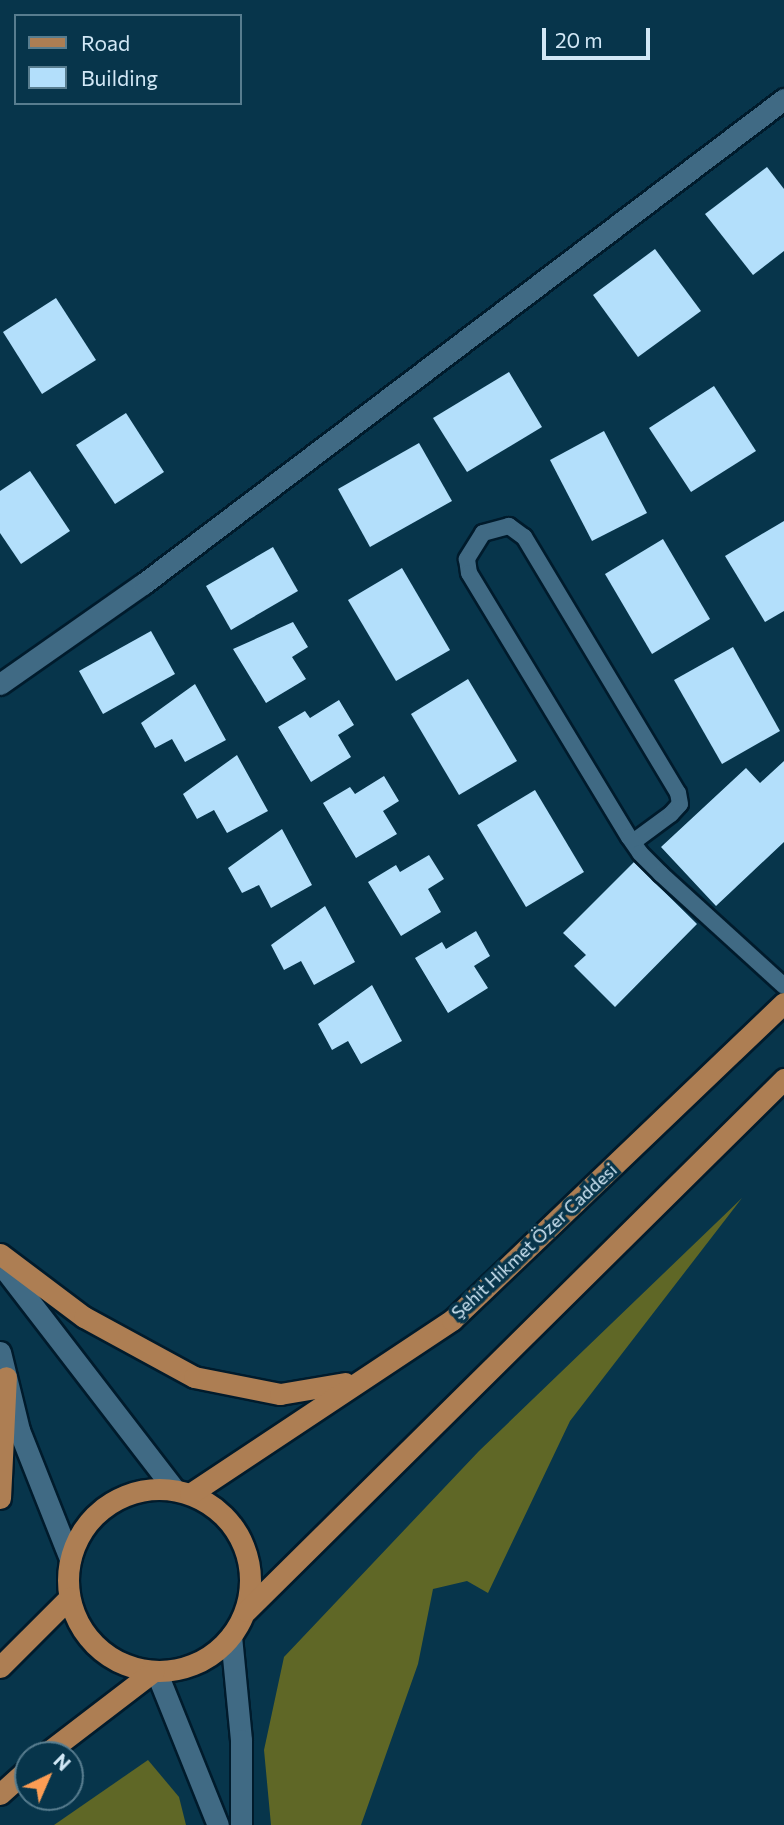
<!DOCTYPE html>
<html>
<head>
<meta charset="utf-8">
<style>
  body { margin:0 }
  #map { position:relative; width:784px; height:1825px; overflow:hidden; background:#07354b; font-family:Commissioner,sans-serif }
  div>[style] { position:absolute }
  .forest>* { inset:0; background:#5f6726 }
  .building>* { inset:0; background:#b3dffb }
  .roads { filter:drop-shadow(2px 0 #001b2c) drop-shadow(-2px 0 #001b2c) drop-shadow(0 2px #001b2c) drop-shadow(0 -2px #001b2c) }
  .lane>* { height:16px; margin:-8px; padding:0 8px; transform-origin:8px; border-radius:8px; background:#406a84 }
  .street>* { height:21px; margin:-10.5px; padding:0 10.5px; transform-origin:10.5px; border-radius:10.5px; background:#406a84 }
  .secondary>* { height:21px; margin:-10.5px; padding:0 10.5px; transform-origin:10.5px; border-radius:10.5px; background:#406a84 }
  .primary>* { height:21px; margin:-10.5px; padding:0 10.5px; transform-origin:10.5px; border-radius:10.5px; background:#ad7e53 }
  .primary>.ring { margin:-10.5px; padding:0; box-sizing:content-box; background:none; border:21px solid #ad7e53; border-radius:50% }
  span { translate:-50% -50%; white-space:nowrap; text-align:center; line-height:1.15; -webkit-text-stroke:7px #07354b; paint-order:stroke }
  .street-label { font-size:18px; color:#d2e8f6 }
  .legend { position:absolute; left:14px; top:14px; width:228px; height:91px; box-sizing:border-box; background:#07354b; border:2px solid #587d8f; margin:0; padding:9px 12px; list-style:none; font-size:21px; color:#d2e8f6 }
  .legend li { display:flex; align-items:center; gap:14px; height:35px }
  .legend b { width:35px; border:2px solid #587d8f }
  .north { position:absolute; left:14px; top:1741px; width:70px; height:70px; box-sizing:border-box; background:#07354b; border:2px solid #587d8f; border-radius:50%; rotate:44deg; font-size:19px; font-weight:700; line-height:28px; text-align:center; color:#d2e8f6 }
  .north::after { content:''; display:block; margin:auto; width:24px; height:32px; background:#fc9d54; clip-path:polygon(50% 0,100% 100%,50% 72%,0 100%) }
  .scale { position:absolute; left:542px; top:28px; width:108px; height:32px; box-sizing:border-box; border:4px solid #d2e8f6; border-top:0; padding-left:9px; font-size:21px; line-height:24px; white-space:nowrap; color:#d2e8f6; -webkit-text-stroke:5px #07354b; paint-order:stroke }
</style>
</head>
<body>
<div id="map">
  <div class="forest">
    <i style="clip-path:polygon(742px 1198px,570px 1421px,488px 1593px,467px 1581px,433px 1589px,418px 1664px,361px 1825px,271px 1825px,264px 1750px,284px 1657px,479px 1451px)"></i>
    <i style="clip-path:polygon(148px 1760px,179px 1797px,186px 1825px,54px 1825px)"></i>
  </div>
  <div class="building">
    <i style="clip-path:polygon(767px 167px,784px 189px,784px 251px,753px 275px,705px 214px)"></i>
    <i style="clip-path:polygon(655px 249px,701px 311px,638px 357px,593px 295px)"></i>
    <i style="clip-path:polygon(56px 298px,96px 360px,42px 394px,3px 332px)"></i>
    <i style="clip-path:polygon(509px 372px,542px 427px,467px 472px,433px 418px)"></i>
    <i style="clip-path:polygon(714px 386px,756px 451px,691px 492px,649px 428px)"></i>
    <i style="clip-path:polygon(126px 413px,164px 472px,115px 504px,76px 445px)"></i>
    <i style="clip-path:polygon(604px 431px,647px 513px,592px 541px,550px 460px)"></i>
    <i style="clip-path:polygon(419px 443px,452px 501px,370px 547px,338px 489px)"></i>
    <i style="clip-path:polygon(30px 471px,70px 531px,21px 564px,0 533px,0 491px)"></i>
    <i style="clip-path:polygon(784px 521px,784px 611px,765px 622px,725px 556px)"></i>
    <i style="clip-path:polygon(663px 539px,710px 619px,652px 654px,605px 574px)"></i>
    <i style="clip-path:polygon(273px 547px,298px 591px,231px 630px,206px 586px)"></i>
    <i style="clip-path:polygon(402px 568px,450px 650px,396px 681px,348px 600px)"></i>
    <i style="clip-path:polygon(293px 622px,308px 647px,292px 657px,306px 679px,266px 703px,233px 649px)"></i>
    <i style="clip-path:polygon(151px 631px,175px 674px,103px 714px,79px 671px)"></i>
    <i style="clip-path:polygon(733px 647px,780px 731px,722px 764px,674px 680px)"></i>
    <i style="clip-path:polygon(468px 679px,517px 761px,459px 795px,411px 714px)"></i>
    <i style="clip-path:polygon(195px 684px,226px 740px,185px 762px,172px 739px,155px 748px,141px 723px)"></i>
    <i style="clip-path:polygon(339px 700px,354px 725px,338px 735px,351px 757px,311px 782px,278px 727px,305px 711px,310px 718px)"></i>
    <i style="clip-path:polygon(237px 755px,268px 811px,227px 833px,214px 810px,197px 819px,183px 794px)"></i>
    <i style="clip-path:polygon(784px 761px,784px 842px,716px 906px,661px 847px,746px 768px,760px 783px)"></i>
    <i style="clip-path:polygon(384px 776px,399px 801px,383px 811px,397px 834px,356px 858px,323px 803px,350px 787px,355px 794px)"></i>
    <i style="clip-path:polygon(535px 790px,584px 872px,526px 907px,477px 825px)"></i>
    <i style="clip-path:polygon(282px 829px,312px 885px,271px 908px,259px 885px,242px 893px,228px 868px)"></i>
    <i style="clip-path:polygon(429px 855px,444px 879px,428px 889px,441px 912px,401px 936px,368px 882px,396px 865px,400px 872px)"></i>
    <i style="clip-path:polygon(634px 862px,697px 924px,615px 1007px,574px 966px,586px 955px,563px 933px)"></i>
    <i style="clip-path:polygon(325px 906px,355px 962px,314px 985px,301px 961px,284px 970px,271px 945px)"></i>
    <i style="clip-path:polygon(476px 931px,490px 956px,474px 966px,488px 988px,448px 1013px,415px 958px,442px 942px,446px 949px)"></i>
    <i style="clip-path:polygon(372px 985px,402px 1041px,361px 1064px,348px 1041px,332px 1050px,318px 1024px)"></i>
  </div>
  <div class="roads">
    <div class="lane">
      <i style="left:633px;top:842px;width:47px;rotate:-36.4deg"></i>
      <i style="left:671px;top:814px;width:13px;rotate:-48deg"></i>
      <i style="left:680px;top:804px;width:11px;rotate:-100deg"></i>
      <i style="left:678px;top:793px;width:299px;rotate:-121deg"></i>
      <i style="left:524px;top:537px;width:19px;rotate:-144deg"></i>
      <i style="left:509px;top:526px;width:27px;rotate:165deg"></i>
      <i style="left:483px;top:533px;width:31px;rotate:122deg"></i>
      <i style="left:467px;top:559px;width:14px;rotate:82deg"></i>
      <i style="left:469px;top:573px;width:309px;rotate:58.8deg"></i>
      <i style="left:629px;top:837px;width:19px;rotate:55deg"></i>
      <i style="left:640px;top:853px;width:30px;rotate:45deg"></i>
      <i style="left:661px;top:874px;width:166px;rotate:42.3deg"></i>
    </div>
    <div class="street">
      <i style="left:0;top:684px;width:174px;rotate:-35deg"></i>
      <i style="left:143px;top:584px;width:804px;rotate:-37.11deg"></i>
      <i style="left:231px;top:1636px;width:104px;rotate:84.5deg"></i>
      <i style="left:241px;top:1740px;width:85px;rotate:90deg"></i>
      <i style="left:156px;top:1671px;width:166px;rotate:68.1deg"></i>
    </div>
    <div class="secondary">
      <i style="left:0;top:1263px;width:285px;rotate:52.4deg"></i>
      <i style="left:0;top:1352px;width:80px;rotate:76.3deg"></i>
      <i style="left:19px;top:1430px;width:139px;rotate:68.4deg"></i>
    </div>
    <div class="primary">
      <i style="left:0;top:1254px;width:105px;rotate:36.9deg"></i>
      <i style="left:84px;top:1317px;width:125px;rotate:28.6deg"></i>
      <i style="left:194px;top:1377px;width:88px;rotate:11.2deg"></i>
      <i style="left:280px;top:1394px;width:66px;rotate:-9.6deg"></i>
      <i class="ring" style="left:68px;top:1489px;width:161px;height:161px"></i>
      <i style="left:190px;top:1494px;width:315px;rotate:-33.6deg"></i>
      <i style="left:452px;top:1320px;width:459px;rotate:-43.7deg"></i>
      <i style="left:0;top:1498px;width:121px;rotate:-87.2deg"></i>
      <i style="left:246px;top:1611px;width:757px;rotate:-44.68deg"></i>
      <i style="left:0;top:1667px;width:98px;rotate:-45deg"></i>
      <i style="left:44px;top:1755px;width:138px;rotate:-37.4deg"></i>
      <i style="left:0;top:1794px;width:38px;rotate:-42deg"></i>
    </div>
  </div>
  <div class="street-label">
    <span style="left:534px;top:1241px;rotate:-43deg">Şehit Hikmet Özer Caddesi</span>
  </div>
  <ul class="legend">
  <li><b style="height:9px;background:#ad7e53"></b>Road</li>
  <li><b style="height:19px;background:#b3dffb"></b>Building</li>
  </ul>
  <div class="north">N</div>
  <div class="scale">20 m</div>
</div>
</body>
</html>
